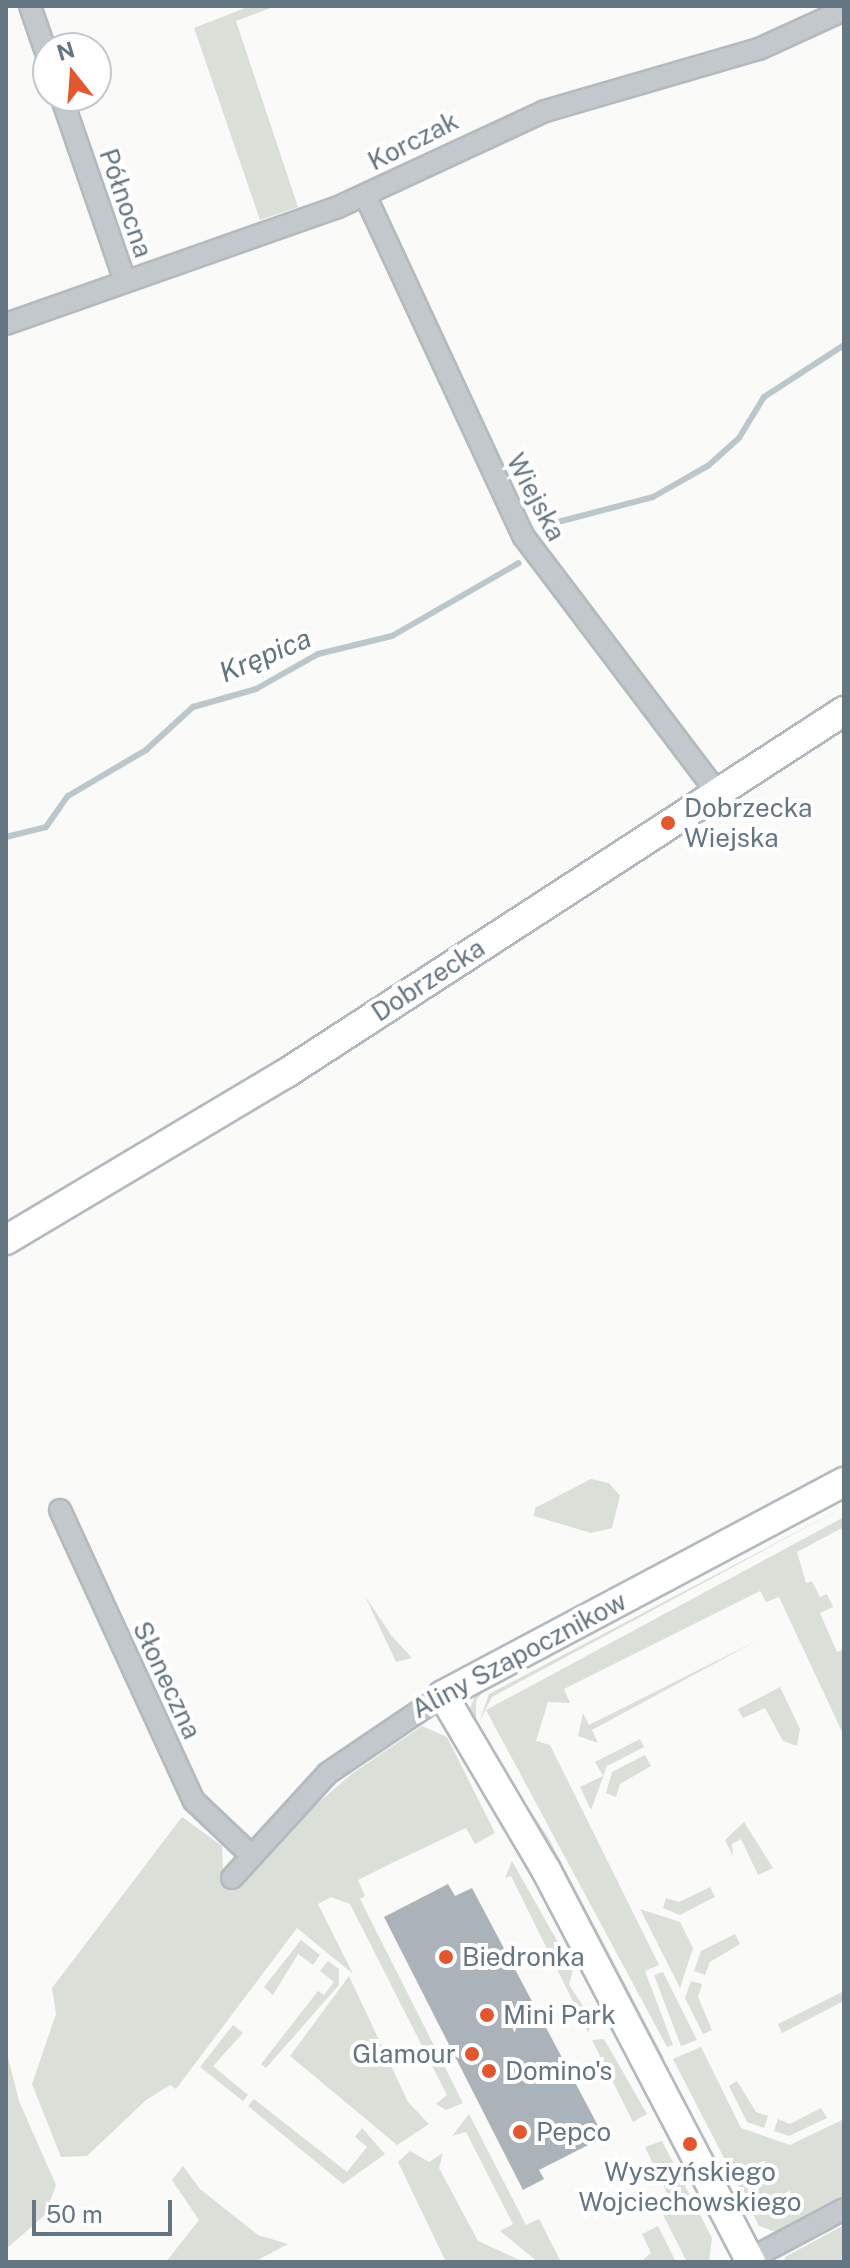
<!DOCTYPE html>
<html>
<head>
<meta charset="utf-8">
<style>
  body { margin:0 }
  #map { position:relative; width:850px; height:2268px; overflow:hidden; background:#fafaf8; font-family:"Public Sans",sans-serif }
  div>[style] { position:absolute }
  .green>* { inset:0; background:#dadfd7 }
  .stream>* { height:6px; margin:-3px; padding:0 3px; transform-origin:3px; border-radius:3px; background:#bbc7cb }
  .building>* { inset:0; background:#aab3b9 }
  .roads { filter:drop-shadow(2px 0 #b3babf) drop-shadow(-2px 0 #b3babf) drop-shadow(0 2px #b3babf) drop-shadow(0 -2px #b3babf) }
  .street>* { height:20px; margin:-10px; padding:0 10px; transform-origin:10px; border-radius:10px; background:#c3c8cc }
  .secondary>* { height:28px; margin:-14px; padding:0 14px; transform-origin:14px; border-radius:14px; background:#fff }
  .dots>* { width:22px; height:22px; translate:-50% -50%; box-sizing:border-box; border:4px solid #fff; border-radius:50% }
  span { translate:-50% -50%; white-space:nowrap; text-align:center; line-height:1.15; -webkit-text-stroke:8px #fff; paint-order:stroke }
  .street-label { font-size:26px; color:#657683 }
  .poi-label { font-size:26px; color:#657683 }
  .left { translate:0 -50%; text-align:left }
  .right { translate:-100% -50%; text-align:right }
  .water-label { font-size:28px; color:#60757c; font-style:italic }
  .frame { position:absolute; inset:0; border:8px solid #657683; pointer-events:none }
  .north { position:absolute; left:32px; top:32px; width:80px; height:80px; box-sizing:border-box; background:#fff; border:2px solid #c1c8cd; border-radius:50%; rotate:343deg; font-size:22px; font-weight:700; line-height:32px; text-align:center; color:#657683 }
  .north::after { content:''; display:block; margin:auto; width:28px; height:36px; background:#e4572e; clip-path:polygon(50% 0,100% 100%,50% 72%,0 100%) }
  .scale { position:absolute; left:32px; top:2200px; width:140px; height:36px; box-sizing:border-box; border:4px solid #657683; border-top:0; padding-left:10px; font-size:24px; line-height:28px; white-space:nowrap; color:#657683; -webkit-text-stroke:6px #fff; paint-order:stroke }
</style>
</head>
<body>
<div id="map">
  <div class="green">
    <i style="clip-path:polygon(250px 6px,276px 6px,236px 21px,298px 207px,260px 220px,194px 28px)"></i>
    <i style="clip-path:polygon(591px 1479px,609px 1483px,620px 1496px,612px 1528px,591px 1533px,534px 1516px,535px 1508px)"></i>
    <i style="clip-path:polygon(844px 1494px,484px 1690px,476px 1701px,476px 1726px,469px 1711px,477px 1691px)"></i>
    <i style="clip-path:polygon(844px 1507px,492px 1697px,480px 1720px,489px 1694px)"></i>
    <i style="clip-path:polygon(844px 1517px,844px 1527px,797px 1552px,806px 1583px,812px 1581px,820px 1597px,827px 1594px,833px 1607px,820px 1613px,837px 1652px,844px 1649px,844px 1736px,779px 1597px,766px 1602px,760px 1591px,564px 1689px,570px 1703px,548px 1702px,536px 1741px,550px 1745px,659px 1965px,645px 1971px,673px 2045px,667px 2047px,486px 1710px)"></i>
    <i style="clip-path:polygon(365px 1596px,391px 1635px,412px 1658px,396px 1662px)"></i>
    <i style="clip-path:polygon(758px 1640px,592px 1730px,598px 1743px,578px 1736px,583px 1713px,589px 1725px)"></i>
    <i style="clip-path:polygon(780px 1687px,800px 1729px,797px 1746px,783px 1741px,765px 1708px,743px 1718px,738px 1709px)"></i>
    <i style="clip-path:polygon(422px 1726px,447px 1737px,495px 1833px,475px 1844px,466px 1828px,390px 1864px,358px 1880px,365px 1896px,360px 1899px,463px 2103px,446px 2110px,436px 2104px,447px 2095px,350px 1904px,331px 1897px,318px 1904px,353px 1974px,297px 1928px,176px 2089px,170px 2085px,146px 2100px,87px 2156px,61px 2157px,32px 2084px,56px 2014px,52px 1988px,182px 1817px,222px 1846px,223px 1873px,239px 1886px,276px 1839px,353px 1773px)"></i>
    <i style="clip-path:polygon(640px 1739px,644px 1747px,607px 1766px,591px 1810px,580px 1787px,603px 1776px,595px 1762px)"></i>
    <i style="clip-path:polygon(645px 1755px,651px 1766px,620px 1784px,616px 1797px,606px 1793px,612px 1772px)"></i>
    <i style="clip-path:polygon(521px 1797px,548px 1837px,664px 2058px,658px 2060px)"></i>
    <i style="clip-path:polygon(744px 1822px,773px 1868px,758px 1875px,741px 1839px,732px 1844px,733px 1856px,725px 1840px)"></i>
    <i style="clip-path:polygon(512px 1861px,573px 1969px,569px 1985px,594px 2022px,588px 2032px,511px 1876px,505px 1878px)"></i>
    <i style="clip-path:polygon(710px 1887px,715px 1897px,680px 1915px,663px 1908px,666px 1898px,679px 1902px)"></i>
    <i style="clip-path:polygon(640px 1909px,680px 1922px,693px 1948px,680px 1988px)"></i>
    <i style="clip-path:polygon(735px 1934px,740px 1944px,710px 1962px,705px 1975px,694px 1971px,701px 1951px)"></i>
    <i style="clip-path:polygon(301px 1940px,320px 1955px,313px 1965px,298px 1954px,273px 1995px,264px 1987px)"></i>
    <i style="clip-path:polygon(328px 1961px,339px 1969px,339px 1985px,266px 2068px,261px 2064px,318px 1991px,324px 1995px,334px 1982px,320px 1971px)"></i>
    <i style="clip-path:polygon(663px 1972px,697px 2040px,681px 2046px,654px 1975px)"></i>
    <i style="clip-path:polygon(349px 1976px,408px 2102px,429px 2124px,397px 2145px,290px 2056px)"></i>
    <i style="clip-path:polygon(691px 1981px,702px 1984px,698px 1997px,712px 2030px,703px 2034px,685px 1998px)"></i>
    <i style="clip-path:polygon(844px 1991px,844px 2001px,782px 2033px,778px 2024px)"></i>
    <i style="clip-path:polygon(233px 2025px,243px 2033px,213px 2066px,248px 2095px,243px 2101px,200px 2067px)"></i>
    <i style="clip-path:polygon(604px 2039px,647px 2114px,633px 2122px,592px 2040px)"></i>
    <i style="clip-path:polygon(701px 2047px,741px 2128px,790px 2145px,844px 2119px,844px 2199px,779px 2233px,759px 2226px,673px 2059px)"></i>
    <i style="clip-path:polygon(6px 2050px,19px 2101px,56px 2185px,45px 2215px,6px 2249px)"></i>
    <i style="clip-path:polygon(737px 2081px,756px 2112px,768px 2116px,764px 2128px,747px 2122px,729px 2086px)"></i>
    <i style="clip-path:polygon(254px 2099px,347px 2172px,367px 2147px,355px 2137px,362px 2128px,385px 2154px,343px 2184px,248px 2106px)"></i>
    <i style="clip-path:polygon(821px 2108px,827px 2118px,789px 2136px,774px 2131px,778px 2119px,790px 2124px)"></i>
    <i style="clip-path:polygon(469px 2114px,526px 2225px,539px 2219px,561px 2262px,538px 2262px,500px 2231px,513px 2224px,466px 2132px,452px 2136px)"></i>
    <i style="clip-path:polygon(662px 2141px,712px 2238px,709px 2262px,687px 2262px,657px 2203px,669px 2197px,645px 2147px)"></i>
    <i style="clip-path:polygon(410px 2151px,429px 2162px,443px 2153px,439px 2168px,478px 2241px,524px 2262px,446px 2262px,398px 2162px)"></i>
    <i style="clip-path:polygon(183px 2166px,200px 2189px,258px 2235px,288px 2244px,254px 2262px,166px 2262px,199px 2220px,172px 2180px)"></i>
    <i style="clip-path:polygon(844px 2225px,844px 2262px,784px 2262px,785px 2257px)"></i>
    <i style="clip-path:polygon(658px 2226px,676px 2262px,640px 2262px,651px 2253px,642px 2234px)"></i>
  </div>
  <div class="stream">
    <i style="left:546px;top:533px;width:13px;rotate:-51deg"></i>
    <i style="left:554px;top:523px;width:102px;rotate:-14.7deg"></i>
    <i style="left:653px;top:497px;width:64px;rotate:-29.7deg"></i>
    <i style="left:709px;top:465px;width:40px;rotate:-42deg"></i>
    <i style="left:739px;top:438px;width:48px;rotate:-58.6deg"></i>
    <i style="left:764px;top:397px;width:95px;rotate:-33deg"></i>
    <i style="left:6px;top:837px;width:41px;rotate:-14deg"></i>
    <i style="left:46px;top:827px;width:38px;rotate:-55deg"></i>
    <i style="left:68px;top:796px;width:91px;rotate:-30.5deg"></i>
    <i style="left:146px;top:750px;width:64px;rotate:-42.5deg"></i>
    <i style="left:193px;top:707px;width:66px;rotate:-15.9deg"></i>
    <i style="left:256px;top:689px;width:71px;rotate:-29.4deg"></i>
    <i style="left:318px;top:654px;width:76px;rotate:-13.7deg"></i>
    <i style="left:392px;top:636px;width:146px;rotate:-29.9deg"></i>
  </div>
  <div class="building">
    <i style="clip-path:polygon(448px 1884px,455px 1896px,472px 1888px,604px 2137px,539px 2170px,544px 2179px,523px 2190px,384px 1917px)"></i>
  </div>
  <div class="roads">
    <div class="street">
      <i style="left:30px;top:6px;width:55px;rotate:70.9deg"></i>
      <i style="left:61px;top:96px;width:196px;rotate:70.9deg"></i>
      <i style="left:365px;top:195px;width:377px;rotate:65.1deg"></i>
      <i style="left:524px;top:537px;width:318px;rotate:52.9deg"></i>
      <i style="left:6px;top:324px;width:350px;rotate:-19.4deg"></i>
      <i style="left:336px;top:208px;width:230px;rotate:-24.9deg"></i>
      <i style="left:545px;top:111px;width:223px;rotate:-16.2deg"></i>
      <i style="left:759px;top:49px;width:94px;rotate:-24.6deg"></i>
      <i style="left:60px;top:1510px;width:320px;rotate:65.3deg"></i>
      <i style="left:194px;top:1801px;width:77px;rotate:43.4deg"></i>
      <i style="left:232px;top:1878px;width:142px;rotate:-47.6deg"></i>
      <i style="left:328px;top:1773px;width:139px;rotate:-34.1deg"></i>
      <i style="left:750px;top:2259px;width:106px;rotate:-28deg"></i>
    </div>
    <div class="secondary">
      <i style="left:6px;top:1240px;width:325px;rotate:-30.8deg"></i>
      <i style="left:285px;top:1074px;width:667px;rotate:-33deg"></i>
      <i style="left:751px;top:2262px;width:442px;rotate:-117.6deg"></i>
      <i style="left:546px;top:1870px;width:203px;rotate:-120.5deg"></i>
      <i style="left:443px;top:1695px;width:454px;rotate:-28deg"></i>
    </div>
  </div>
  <div class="dots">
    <i style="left:668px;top:823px;background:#e4572e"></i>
    <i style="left:446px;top:1957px;background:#e4572e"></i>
    <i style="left:487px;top:2015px;background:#e4572e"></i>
    <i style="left:472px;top:2054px;background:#e4572e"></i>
    <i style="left:489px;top:2071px;background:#e4572e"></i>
    <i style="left:520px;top:2132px;background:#e4572e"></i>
    <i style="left:690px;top:2144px;background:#e4572e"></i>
  </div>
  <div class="street-label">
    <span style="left:413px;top:141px;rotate:-27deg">Korczak</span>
    <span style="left:126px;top:203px;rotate:71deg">Północna</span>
    <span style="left:536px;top:497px;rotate:62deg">Wiejska</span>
    <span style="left:428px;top:980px;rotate:-33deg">Dobrzecka</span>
    <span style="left:519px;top:1655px;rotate:-28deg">Aliny Szapocznikow</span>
    <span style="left:167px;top:1680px;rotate:65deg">Słoneczna</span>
  </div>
  <div class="poi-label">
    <span class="left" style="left:684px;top:823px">Dobrzecka<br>Wiejska</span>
    <span class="left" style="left:462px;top:1957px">Biedronka</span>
    <span class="left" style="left:503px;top:2015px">Mini Park</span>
    <span class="right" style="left:456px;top:2054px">Glamour</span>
    <span class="left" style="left:505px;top:2071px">Domino's</span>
    <span class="left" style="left:536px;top:2132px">Pepco</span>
    <span style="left:690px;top:2187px">Wyszyńskiego<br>Wojciechowskiego</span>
  </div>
  <div class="water-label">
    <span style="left:265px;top:655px;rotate:-23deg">Krępica</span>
  </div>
  <div class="frame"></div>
  <div class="north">N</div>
  <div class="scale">50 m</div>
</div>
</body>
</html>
